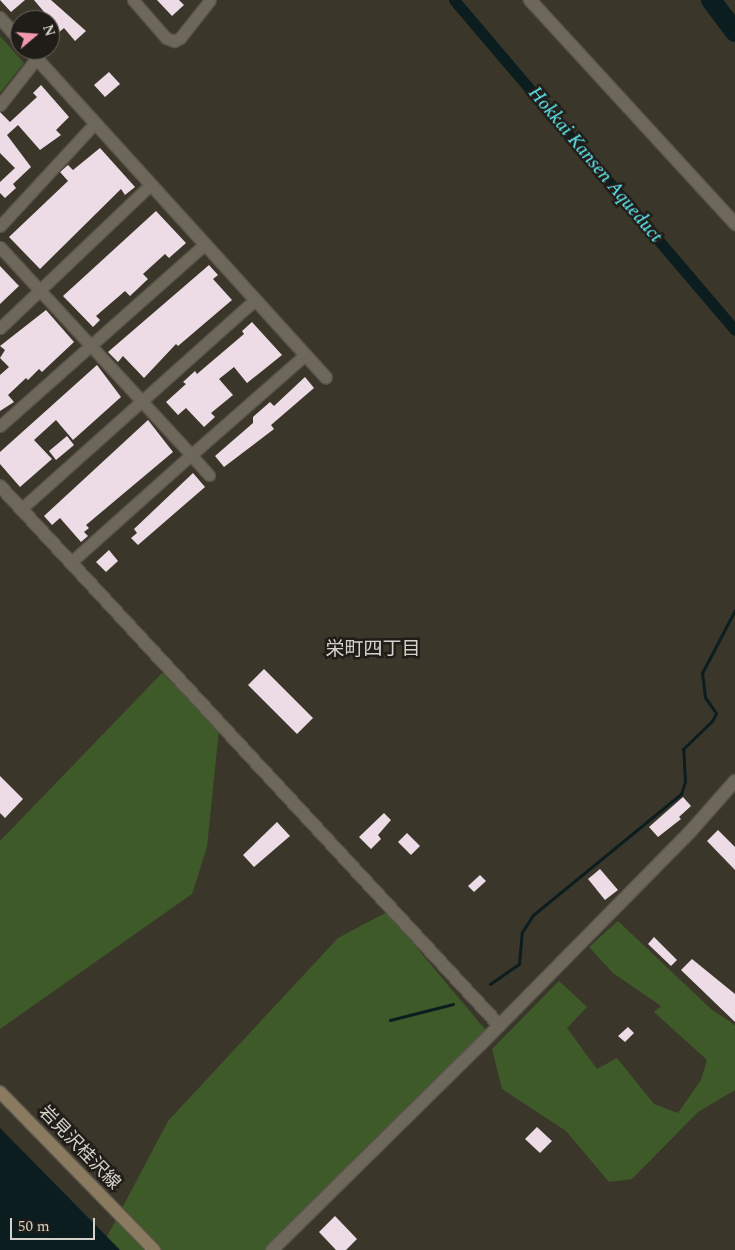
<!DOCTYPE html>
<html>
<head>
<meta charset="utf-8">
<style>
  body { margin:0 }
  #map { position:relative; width:735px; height:1250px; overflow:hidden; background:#3b362a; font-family:Spectral,"Noto Sans JP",serif }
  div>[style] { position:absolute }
  .green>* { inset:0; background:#3d5a28 }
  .water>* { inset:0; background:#0b1d1f }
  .stream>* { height:3px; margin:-1.5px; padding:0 1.5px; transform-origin:1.5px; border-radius:1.5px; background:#0b1d1f }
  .canal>* { height:11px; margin:-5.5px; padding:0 5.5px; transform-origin:5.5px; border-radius:5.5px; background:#0b1d1f }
  .river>* { height:20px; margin:-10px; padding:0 10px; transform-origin:10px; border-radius:10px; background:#0b1d1f }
  .building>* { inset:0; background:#eddce5 }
  .roads { filter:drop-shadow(1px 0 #58534a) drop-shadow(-1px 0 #58534a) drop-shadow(0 1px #58534a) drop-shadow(0 -1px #58534a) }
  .minor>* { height:11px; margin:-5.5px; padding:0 5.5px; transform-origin:5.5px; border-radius:5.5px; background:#6e685b }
  .tertiary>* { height:12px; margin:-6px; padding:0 6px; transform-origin:6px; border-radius:6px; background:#6e685b }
  .secondary>* { height:12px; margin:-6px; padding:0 6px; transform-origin:6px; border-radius:6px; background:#8a7a5f }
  span { translate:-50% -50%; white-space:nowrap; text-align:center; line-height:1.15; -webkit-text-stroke:5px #201d18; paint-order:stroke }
  .street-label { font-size:18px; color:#d5d2cb }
  .water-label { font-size:19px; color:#63f1fb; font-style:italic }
  .neighbourhood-label { font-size:19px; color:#d5d2cb }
  .north { position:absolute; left:10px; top:10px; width:50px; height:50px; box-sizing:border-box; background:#201d18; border:1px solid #686560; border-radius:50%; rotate:72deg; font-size:14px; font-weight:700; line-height:20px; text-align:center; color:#d5d2cb }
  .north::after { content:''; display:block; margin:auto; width:18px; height:22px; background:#f29aad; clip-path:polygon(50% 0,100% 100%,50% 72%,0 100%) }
  .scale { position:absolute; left:10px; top:1218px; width:85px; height:22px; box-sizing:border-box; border:2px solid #d5d2cb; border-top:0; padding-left:6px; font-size:15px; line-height:18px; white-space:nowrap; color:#d5d2cb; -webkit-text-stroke:4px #201d18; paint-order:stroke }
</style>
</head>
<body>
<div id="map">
  <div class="green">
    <i style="clip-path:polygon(0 36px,24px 63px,0 93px)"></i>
    <i style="clip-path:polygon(162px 673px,219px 729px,207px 847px,192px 894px,0 1029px,0 841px)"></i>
    <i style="clip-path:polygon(387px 912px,488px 1033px,436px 1097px,266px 1250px,100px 1250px,168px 1121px,338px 938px)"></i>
    <i style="clip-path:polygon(618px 921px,711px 1009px,735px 1025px,735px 1090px,698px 1112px,632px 1179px,609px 1182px,566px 1131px,502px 1089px,492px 1049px,559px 981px,587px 1007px,567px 1028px,597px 1069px,617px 1058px,654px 1104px,678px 1113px,701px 1080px,707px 1060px,654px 1012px,661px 1006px,613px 973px,589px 947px)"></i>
  </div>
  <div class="water">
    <i style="clip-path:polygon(0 1128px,120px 1250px,0 1250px)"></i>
  </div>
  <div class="stream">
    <i style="left:490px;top:984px;width:35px;rotate:-35deg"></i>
    <i style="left:519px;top:964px;width:32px;rotate:-85deg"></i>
    <i style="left:522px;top:932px;width:20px;rotate:-57deg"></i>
    <i style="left:533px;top:915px;width:191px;rotate:-39.3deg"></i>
    <i style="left:681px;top:794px;width:13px;rotate:-72deg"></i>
    <i style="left:685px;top:782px;width:33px;rotate:-93deg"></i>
    <i style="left:683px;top:749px;width:40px;rotate:-44deg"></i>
    <i style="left:712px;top:721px;width:9px;rotate:-63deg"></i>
    <i style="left:716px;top:713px;width:19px;rotate:-125deg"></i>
    <i style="left:705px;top:697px;width:24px;rotate:-97deg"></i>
    <i style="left:702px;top:673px;width:71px;rotate:-62.4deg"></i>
    <i style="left:390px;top:1020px;width:65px;rotate:-14.3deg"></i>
  </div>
  <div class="canal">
    <i style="left:454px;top:0;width:433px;rotate:49.6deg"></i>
  </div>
  <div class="river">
    <i style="left:711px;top:0;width:40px;rotate:53deg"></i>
  </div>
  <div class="building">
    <i style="clip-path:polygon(0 0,25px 0,11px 12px)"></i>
    <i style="clip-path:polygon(34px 0,51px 0,86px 31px,75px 41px,64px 28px,50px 40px,50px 19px)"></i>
    <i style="clip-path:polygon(157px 0,179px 0,184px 5px,172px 16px)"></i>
    <i style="clip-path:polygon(109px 72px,120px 84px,105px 97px,94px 85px)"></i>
    <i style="clip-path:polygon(41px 85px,69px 117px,56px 130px,61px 135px,40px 150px,18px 125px,7px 135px,31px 167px,13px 184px,16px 188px,5px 198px,0 193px,0 182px,15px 168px,0 153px,0 112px,10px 122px,37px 97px,33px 93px)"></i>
    <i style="clip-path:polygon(100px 148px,135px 187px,125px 195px,121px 189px,40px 269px,9px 237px,68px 181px,60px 172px,68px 165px,73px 170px)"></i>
    <i style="clip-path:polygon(156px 211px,186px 243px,169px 258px,165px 254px,143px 274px,148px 279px,130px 296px,125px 291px,96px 316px,100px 320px,93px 327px,63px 296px)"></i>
    <i style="clip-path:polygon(209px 265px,218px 275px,213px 279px,232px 300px,178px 346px,176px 344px,144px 378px,123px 356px,118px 362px,108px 352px)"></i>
    <i style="clip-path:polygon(0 266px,19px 286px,0 304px)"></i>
    <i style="clip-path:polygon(46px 310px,74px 342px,42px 372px,39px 369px,28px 380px,26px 378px,8px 395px,14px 402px,0 411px,0 375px,9px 367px,0 358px,5px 350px,0 346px)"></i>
    <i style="clip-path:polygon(252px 322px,282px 355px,247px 383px,234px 367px,219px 379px,233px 395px,211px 413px,215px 417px,204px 427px,186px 408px,178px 415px,166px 402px,186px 384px,183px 382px,195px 371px,197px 374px,244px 334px,242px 331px)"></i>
    <i style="clip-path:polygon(97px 365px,121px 397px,73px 440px,56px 420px,34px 440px,52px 459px,20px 487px,0 464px,0 452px)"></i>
    <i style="clip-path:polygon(305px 377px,314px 388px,271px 425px,274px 429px,224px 467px,215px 456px,253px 423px,253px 417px,270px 402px,274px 406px)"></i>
    <i style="clip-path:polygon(148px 420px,173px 452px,86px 525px,89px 528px,84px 532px,88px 536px,81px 542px,60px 518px,52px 525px,44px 516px)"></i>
    <i style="clip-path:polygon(67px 436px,74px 445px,56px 460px,49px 451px)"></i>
    <i style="clip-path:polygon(193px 473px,205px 487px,138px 545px,131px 538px,137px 533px,134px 529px)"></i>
    <i style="clip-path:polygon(109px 550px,118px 561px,106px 572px,96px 562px)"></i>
    <i style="clip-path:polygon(264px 669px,313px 718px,297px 734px,248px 685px)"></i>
    <i style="clip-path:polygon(0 776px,23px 799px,5px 818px,0 813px)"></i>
    <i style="clip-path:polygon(683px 797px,691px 806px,679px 817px,681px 819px,658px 837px,649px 827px)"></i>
    <i style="clip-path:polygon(384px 813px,391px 820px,378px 835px,381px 839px,371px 849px,359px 837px)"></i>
    <i style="clip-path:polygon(277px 822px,290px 836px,254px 867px,243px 855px)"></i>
    <i style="clip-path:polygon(718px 830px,735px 847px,735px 870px,707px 841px)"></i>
    <i style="clip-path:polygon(407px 833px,420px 846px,411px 855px,398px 842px)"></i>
    <i style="clip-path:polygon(600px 869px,618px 890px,605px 900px,588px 879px)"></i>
    <i style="clip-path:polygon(480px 875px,486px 881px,474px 892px,468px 886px)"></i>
    <i style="clip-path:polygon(654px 937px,677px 960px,671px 966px,648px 944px)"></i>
    <i style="clip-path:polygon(692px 959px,735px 994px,735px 1022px,681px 970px)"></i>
    <i style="clip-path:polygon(628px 1027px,634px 1033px,625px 1042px,618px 1036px)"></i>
    <i style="clip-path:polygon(537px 1127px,552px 1141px,540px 1153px,525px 1139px)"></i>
    <i style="clip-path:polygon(335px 1216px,357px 1239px,346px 1250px,336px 1250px,319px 1232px)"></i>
  </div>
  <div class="roads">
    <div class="minor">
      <i style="left:133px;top:0;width:50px;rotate:49deg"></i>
      <i style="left:166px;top:38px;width:9px;rotate:21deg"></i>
      <i style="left:174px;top:41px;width:7px;rotate:-27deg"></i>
      <i style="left:180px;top:38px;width:48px;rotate:-51.7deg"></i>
      <i style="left:0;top:105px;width:58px;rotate:-52deg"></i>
      <i style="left:0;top:226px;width:140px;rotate:-47.3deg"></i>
      <i style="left:0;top:247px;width:282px;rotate:47.4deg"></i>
      <i style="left:191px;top:455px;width:152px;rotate:-41.3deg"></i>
      <i style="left:0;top:328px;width:207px;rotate:-43.6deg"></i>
      <i style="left:0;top:426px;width:274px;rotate:-41.6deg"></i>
      <i style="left:21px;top:509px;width:314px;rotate:-41.8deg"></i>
      <i style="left:70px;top:563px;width:162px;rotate:-41.8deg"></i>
      <i style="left:191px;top:455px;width:27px;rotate:48deg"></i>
    </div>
    <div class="tertiary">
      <i style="left:530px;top:0;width:304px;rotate:47.5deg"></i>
      <i style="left:0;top:18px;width:30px;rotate:48deg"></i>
      <i style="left:29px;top:50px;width:442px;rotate:47.8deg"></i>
      <i style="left:0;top:486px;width:735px;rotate:47.21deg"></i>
      <i style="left:272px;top:1250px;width:293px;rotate:-44.6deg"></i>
      <i style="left:481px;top:1044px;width:298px;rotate:-45.4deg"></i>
      <i style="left:690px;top:832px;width:68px;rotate:-48.6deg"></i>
    </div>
    <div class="secondary">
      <i style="left:0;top:1092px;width:221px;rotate:45.7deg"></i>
    </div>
  </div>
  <div class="street-label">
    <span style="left:79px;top:1148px;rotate:46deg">岩見沢桂沢線</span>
  </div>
  <div class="water-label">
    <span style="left:595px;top:165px;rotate:50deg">Hokkai Kansen Aqueduct</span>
  </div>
  <div class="neighbourhood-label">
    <span style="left:373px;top:650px">栄町四丁目</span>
  </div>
  <div class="north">N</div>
  <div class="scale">50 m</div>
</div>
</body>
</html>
